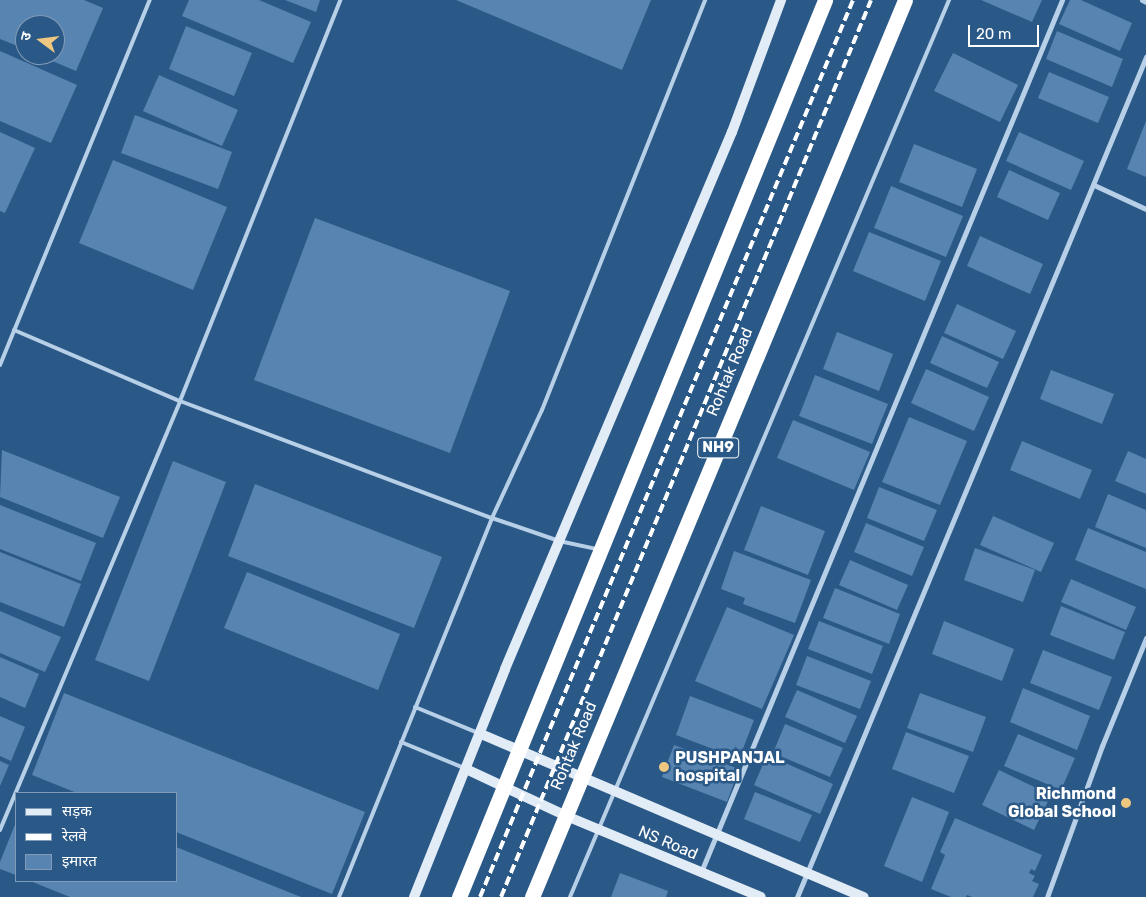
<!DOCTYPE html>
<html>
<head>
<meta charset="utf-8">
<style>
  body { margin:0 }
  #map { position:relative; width:1146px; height:897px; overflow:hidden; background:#2b5987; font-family:Rubik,"Noto Sans Devanagari",sans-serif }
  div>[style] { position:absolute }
  .building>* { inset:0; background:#5784b0 }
  .lane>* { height:4px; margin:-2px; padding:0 2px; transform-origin:2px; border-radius:2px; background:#b7d0e8 }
  .street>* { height:5px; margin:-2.5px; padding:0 2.5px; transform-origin:2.5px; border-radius:2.5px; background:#b7d0e8 }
  .secondary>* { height:10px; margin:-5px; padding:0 5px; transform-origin:5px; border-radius:5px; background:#e1ecf7 }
  .highway>* { height:15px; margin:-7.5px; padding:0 7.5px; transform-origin:7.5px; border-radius:7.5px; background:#fff }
  .rail>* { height:4px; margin-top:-2px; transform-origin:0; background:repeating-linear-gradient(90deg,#fff 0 9px,transparent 0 13px) }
  .dots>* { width:14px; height:14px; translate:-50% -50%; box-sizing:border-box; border:2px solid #2b5987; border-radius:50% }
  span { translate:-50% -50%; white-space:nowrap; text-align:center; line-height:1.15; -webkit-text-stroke:5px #2b5987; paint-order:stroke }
  .shield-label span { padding:1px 4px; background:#2b5987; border:1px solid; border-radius:4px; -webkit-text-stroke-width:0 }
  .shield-label { font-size:15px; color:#fff; font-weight:700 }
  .street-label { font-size:16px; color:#fff }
  .poi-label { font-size:16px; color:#fff; font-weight:700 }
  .left { translate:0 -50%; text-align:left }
  .right { translate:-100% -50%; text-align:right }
  .legend { position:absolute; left:15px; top:792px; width:162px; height:90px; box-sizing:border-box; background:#2b5987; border:1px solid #809bb7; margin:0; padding:6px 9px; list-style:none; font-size:15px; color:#fff }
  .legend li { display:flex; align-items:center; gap:10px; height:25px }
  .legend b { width:25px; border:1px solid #809bb7 }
  .north { position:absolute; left:15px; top:15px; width:50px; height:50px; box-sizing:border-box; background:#2b5987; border:1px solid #809bb7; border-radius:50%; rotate:285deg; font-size:14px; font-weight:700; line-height:20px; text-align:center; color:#fff }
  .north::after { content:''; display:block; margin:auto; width:18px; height:22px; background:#eec780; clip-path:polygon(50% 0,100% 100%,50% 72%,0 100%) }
  .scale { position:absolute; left:968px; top:25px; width:71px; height:22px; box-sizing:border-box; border:2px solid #fff; border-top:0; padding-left:6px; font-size:15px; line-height:18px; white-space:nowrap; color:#fff; -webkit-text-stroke:4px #2b5987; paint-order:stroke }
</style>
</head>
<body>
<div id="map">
  <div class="building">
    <i style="clip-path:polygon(0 0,84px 0,103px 8px,76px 71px,38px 55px,55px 55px,55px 25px,25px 25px,25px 49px,0 39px)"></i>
    <i style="clip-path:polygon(189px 0,259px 0,311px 22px,293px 63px,182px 16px)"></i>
    <i style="clip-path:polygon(285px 0,320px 0,316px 12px)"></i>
    <i style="clip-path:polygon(456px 0,651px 0,622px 70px)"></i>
    <i style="clip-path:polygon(981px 0,1042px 0,1032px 22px)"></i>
    <i style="clip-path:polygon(1070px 0,1081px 0,1132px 23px,1120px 51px,1059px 24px)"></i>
    <i style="clip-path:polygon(186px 26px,252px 53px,234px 96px,169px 69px)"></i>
    <i style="clip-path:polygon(1057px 31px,1123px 59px,1112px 87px,1046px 59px)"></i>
    <i style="clip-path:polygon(0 51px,77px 85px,51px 143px,0 121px)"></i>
    <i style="clip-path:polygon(953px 53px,1018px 85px,1000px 122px,934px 91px)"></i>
    <i style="clip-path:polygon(1049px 72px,1109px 97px,1098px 123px,1038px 98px)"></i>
    <i style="clip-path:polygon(159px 75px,238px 110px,222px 146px,143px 111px)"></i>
    <i style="clip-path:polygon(135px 115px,232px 152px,218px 189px,121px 153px)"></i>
    <i style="clip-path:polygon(1146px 121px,1146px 177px,1127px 169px)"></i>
    <i style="clip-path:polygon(0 132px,35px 148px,5px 213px,0 211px)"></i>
    <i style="clip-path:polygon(1019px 132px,1084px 161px,1071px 190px,1006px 161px)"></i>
    <i style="clip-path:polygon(914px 144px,977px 169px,962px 207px,899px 182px)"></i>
    <i style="clip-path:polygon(113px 160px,227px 207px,193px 290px,79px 243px)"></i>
    <i style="clip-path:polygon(1009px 170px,1060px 193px,1048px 220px,997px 197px)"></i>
    <i style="clip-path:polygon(891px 186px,963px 216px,946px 257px,874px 228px)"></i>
    <i style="clip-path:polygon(315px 218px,510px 291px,450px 453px,254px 380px)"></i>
    <i style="clip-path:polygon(869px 232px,941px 261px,925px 301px,853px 271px)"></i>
    <i style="clip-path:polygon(980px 236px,1043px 264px,1030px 294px,967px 266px)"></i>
    <i style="clip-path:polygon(957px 304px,1016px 331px,1003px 359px,944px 333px)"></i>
    <i style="clip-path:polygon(837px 332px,893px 354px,879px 391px,823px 369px)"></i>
    <i style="clip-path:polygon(942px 336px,999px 362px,987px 388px,930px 363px)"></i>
    <i style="clip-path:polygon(926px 369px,989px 397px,974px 431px,911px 403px)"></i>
    <i style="clip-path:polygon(1051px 370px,1114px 394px,1102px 424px,1040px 399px)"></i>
    <i style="clip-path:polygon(815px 375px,888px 404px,872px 444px,799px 416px)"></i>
    <i style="clip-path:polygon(909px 417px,967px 441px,940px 505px,882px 482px)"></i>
    <i style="clip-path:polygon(793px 420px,870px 452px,854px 490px,777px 458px)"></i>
    <i style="clip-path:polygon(1022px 441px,1092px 470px,1080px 499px,1010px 470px)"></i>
    <i style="clip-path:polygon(2px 450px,120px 497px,103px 538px,0 497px)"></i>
    <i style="clip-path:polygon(1128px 451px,1146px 459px,1146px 494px,1115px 481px)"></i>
    <i style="clip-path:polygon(173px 461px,226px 482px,149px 681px,95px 660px)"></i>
    <i style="clip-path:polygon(255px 484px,442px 557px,414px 628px,228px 556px)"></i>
    <i style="clip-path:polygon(879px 487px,937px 510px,924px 541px,867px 518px)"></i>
    <i style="clip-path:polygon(1108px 494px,1146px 510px,1146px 548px,1095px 527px)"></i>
    <i style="clip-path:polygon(0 505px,96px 543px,81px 581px,0 549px)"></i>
    <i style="clip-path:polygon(761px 506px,825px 531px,808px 575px,744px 550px)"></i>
    <i style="clip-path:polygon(993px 516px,1054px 543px,1041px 572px,980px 545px)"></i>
    <i style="clip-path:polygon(866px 523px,924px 547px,912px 576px,854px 552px)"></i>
    <i style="clip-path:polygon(1088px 528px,1146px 552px,1146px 589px,1075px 560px)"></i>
    <i style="clip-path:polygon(975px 548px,1035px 570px,1023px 602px,964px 580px)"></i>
    <i style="clip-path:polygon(734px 551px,811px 580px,795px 623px,743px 604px,745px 598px,721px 589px)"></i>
    <i style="clip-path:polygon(0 552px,81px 584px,64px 627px,0 602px)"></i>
    <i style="clip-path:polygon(850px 560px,908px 585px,897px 610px,839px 585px)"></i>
    <i style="clip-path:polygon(247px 572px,400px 634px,378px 690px,224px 628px)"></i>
    <i style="clip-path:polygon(1071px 579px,1136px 607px,1126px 630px,1061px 602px)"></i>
    <i style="clip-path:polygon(835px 588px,900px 614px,889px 644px,823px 618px)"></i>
    <i style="clip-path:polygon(1061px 606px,1125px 632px,1114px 660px,1050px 635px)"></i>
    <i style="clip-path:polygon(727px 607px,794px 635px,762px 709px,695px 681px)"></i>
    <i style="clip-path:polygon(0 611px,61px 637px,45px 672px,0 653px)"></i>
    <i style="clip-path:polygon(819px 621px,883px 646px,872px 674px,808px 649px)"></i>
    <i style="clip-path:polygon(944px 621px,1014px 649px,1002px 681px,932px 654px)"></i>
    <i style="clip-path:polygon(1043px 650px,1112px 677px,1099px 710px,1030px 683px)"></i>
    <i style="clip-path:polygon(807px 656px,871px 681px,860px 709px,796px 685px)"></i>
    <i style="clip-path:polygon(0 657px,39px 674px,25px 708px,0 697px)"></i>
    <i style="clip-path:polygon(1023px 688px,1090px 716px,1077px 750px,1010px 722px)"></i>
    <i style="clip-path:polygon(797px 690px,857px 716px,845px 743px,785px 717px)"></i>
    <i style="clip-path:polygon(64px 693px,365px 812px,332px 894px,176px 832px,176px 793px,77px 793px,32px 775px)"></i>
    <i style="clip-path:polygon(920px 693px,986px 717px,973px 752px,907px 728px)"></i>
    <i style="clip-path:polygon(690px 696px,754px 720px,739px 759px,676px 735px)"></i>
    <i style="clip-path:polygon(0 716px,25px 727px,11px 761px,0 756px)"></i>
    <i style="clip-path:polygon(785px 724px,843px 748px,830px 777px,773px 753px)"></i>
    <i style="clip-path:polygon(906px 732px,969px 756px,954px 793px,892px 769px)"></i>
    <i style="clip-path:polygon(1018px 734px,1075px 758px,1061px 790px,1004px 766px)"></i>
    <i style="clip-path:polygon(674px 745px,739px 769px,727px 802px,662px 777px)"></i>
    <i style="clip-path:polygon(767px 755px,833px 784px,820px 814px,754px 785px)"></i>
    <i style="clip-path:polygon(0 761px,9px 765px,0 786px)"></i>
    <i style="clip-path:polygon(999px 770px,1051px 795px,1034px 830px,982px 805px)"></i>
    <i style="clip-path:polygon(755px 792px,812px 815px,800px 842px,744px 819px)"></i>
    <i style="clip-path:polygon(912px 797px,949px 812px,922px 882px,884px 866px)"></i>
    <i style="clip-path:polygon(955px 818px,1042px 855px,1035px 871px,1031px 869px,1029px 873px,1035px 876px,1032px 881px,1039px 884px,1033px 897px,972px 897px,967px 895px,966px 897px,951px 897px,931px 889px,945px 855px,940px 852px)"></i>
    <i style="clip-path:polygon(16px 822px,16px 875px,0 869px,0 862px)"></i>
    <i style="clip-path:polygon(176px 847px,301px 897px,70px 897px,30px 881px,176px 881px)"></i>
    <i style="clip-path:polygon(620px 873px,668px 891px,666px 897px,611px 897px)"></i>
  </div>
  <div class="lane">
    <i style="left:14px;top:330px;width:181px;rotate:23.2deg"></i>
    <i style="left:180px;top:401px;width:333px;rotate:20.6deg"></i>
    <i style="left:492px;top:518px;width:71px;rotate:18.9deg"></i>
    <i style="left:559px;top:541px;width:39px;rotate:12deg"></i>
    <i style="left:0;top:365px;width:395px;rotate:-67.7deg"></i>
    <i style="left:415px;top:707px;width:68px;rotate:22.4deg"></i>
    <i style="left:401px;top:742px;width:68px;rotate:22.4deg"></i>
    <i style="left:0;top:830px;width:465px;rotate:-67.2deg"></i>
    <i style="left:180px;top:401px;width:432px;rotate:-68.2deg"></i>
    <i style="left:339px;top:897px;width:409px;rotate:-68deg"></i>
    <i style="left:492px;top:518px;width:119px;rotate:-65.2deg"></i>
    <i style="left:542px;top:410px;width:441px;rotate:-68.3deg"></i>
    <i style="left:570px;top:897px;width:974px;rotate:-67.09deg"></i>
  </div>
  <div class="street">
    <i style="left:1142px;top:0;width:4px;rotate:27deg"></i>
    <i style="left:1094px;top:185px;width:57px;rotate:24.8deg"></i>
    <i style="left:701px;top:872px;width:944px;rotate:-67.51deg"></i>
    <i style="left:797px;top:897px;width:910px;rotate:-67.44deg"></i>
    <i style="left:1047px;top:897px;width:161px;rotate:-70deg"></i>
    <i style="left:1102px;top:746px;width:117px;rotate:-67.8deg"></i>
  </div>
  <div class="secondary">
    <i style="left:481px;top:734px;width:416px;rotate:23.1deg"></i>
    <i style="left:466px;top:769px;width:108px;rotate:25.1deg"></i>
    <i style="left:564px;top:815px;width:213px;rotate:22.6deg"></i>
    <i style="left:414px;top:897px;width:245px;rotate:-68.2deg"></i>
    <i style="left:505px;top:669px;width:583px;rotate:-67.09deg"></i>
    <i style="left:732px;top:132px;width:141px;rotate:-69.6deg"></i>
  </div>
  <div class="highway">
    <i style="left:459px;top:897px;width:969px;rotate:-67.8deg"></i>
    <i style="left:532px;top:897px;width:971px;rotate:-67.42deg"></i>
  </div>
  <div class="rail">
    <i style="left:480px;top:897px;width:971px;rotate:-67.42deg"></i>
    <i style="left:501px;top:897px;width:970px;rotate:-67.58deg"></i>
  </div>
  <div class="dots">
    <i style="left:664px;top:767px;background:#eec780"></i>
    <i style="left:1126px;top:803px;background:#eec780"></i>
  </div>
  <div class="shield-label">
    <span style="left:718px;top:448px">NH9</span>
  </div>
  <div class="street-label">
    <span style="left:730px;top:372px;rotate:-67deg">Rohtak Road</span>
    <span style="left:574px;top:746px;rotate:-67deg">Rohtak Road</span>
    <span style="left:668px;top:843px;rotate:23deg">NS Road</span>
  </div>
  <div class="poi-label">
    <span class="left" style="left:675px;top:767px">PUSHPANJAL<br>hospital</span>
    <span class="right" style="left:1116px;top:803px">Richmond<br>Global School</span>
  </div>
  <ul class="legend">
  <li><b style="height:6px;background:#e1ecf7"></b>सड़क</li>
  <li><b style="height:6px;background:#fff"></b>रेलवे</li>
  <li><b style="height:14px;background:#5784b0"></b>इमारत</li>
  </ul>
  <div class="north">उ</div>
  <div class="scale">20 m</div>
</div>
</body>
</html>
